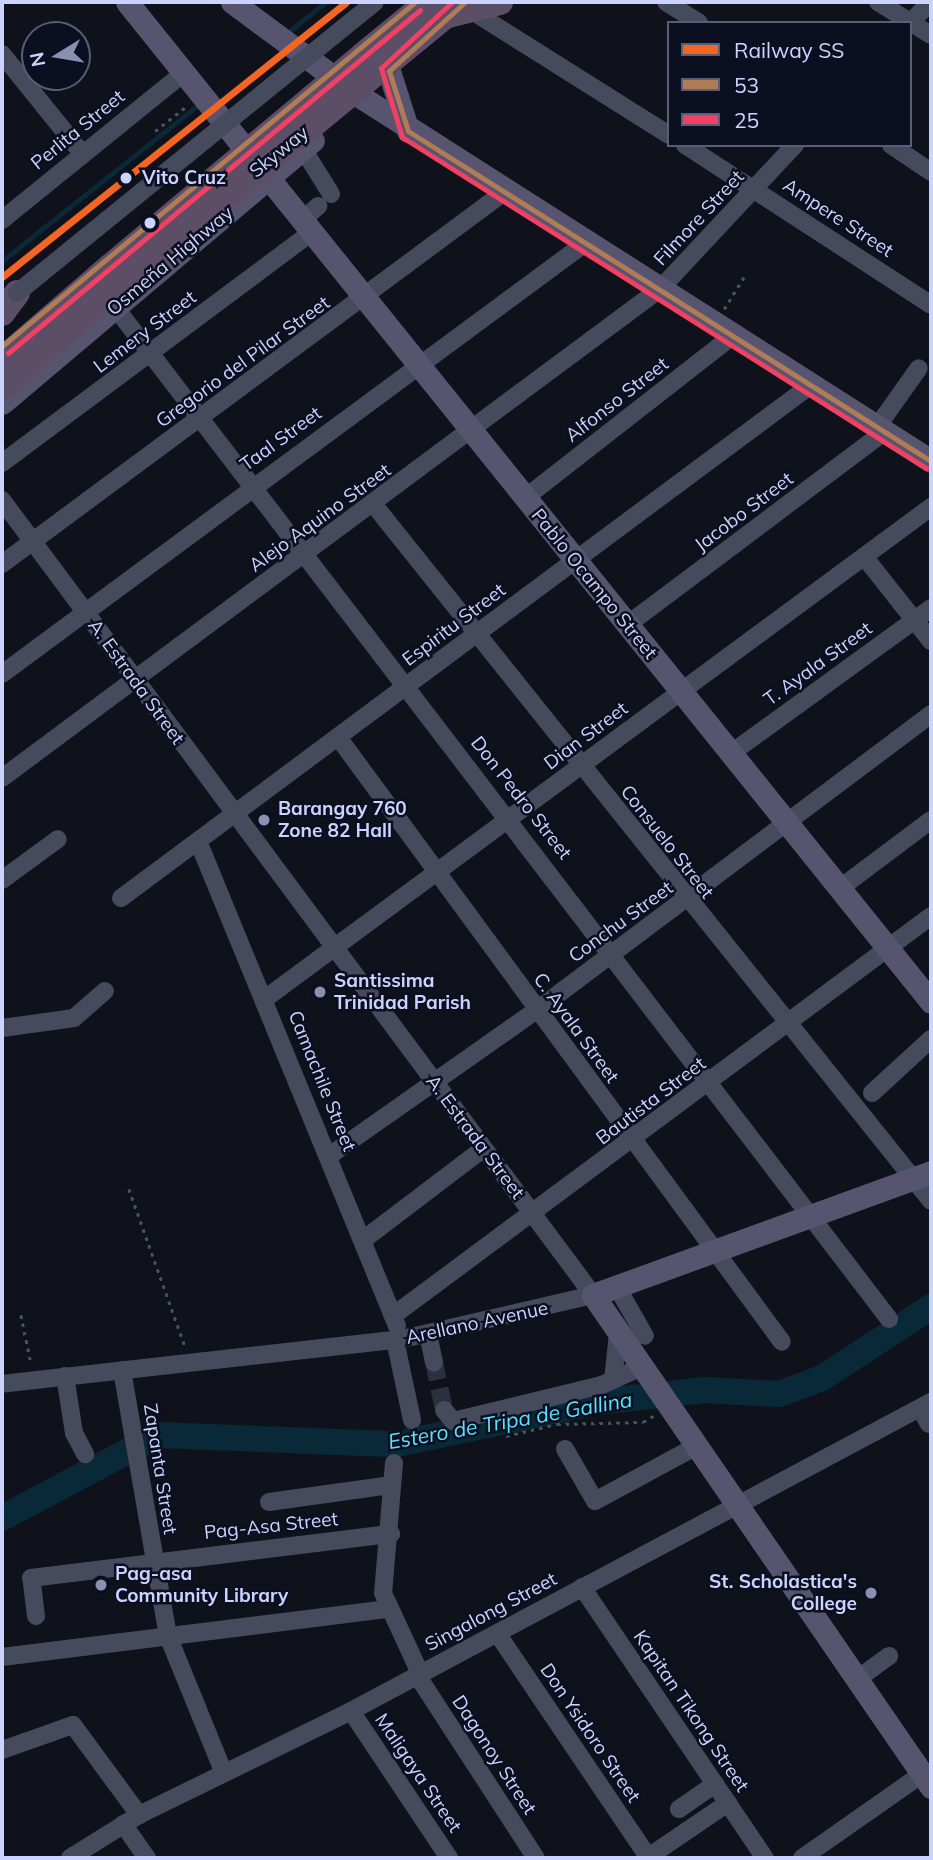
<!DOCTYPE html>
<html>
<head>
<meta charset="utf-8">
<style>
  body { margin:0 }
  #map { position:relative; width:933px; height:1860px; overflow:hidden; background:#10121b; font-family:Mulish,sans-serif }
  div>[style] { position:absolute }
  .stream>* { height:4.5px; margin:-2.25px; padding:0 2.25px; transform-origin:2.25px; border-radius:2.25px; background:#092939 }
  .river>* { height:26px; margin:-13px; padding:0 13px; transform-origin:13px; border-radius:13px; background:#092939 }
  .minor-tunnel>* { height:18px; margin-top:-9px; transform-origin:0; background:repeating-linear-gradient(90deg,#2c2f3d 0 18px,transparent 0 27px) }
  .path>* { height:2.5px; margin-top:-1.25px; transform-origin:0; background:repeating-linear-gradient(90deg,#43565c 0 3.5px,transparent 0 8.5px) }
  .minor>* { height:18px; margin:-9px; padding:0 9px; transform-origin:9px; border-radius:9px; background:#454b5c }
  .major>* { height:23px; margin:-11.5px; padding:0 11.5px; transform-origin:11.5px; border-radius:11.5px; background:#575470 }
  .highway>* { height:26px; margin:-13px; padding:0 13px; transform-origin:13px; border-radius:13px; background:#5d4e67 }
  .minor-bridge>* { height:18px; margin:-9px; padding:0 9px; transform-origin:9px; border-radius:9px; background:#454b5c }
  .highway-bridge>* { height:26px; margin:-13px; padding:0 13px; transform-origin:13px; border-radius:13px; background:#5d4e67 }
  .bus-1>* { height:5px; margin:-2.5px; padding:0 2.5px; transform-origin:2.5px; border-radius:2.5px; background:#b07c57 }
  .bus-2>* { height:5px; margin:-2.5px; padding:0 2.5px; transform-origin:2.5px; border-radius:2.5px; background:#f24062 }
  .rail-1>* { height:7px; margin:-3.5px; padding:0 3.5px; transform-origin:3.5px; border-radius:3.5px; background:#f26522 }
  .dots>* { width:19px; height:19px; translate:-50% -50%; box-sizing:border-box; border:4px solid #0c0f1f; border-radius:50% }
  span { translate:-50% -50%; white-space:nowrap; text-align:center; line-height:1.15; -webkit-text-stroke:5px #0c0f1f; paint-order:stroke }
  .street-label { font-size:19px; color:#cbd4ff }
  .stop-label { font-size:19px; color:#cbd4ff; font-weight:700 }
  .left { translate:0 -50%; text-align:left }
  .poi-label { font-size:19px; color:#cbd4ff; font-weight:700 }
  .right { translate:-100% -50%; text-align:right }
  .water-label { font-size:21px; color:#59e3ff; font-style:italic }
  .frame { position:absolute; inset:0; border:4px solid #cbd4ff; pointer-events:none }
  .legend { position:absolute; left:667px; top:21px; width:245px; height:126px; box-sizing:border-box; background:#0c0f1f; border:2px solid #585e79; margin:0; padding:9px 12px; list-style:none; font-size:21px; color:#cbd4ff }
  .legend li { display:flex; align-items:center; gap:14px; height:35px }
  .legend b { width:35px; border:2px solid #585e79 }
  .north { position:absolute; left:21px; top:21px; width:70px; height:70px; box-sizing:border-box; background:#0c0f1f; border:2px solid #585e79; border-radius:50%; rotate:259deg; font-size:19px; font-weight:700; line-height:28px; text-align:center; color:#cbd4ff }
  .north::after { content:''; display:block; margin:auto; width:24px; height:32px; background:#8a90af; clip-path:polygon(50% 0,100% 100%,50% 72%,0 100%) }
</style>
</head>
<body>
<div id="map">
  <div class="stream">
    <i style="left:287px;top:33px;width:50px;rotate:-38.5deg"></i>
    <i style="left:2px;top:261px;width:251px;rotate:-38.5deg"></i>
  </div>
  <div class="river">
    <i style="left:2px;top:1518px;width:177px;rotate:-28deg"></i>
    <i style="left:158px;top:1435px;width:239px;rotate:2.2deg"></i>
    <i style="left:397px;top:1444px;width:204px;rotate:-11.9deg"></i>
    <i style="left:597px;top:1402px;width:108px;rotate:-6.4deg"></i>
    <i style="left:704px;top:1390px;width:75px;rotate:3.1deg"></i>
    <i style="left:779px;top:1394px;width:46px;rotate:-20.4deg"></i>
    <i style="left:822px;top:1378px;width:130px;rotate:-33.1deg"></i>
  </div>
  <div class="minor-tunnel">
    <i style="left:434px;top:1362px;width:49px;rotate:78.2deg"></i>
  </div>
  <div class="path">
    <i style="left:155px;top:131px;width:42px;rotate:-38.2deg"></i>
    <i style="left:724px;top:309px;width:38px;rotate:-58deg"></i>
    <i style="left:129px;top:1189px;width:170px;rotate:70.4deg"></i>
    <i style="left:21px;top:1315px;width:49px;rotate:78.2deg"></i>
    <i style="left:506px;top:1436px;width:52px;rotate:-13.2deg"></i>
    <i style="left:557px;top:1424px;width:86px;rotate:-1.3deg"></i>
    <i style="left:643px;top:1422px;width:12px;rotate:-31deg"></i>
  </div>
  <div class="minor">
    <i style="left:666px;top:2px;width:39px;rotate:32deg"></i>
    <i style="left:878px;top:2px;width:62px;rotate:31.9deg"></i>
    <i style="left:464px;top:6px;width:242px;rotate:32.2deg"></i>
    <i style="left:910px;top:23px;width:29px;rotate:-46deg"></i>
    <i style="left:2px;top:54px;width:127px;rotate:51.1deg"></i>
    <i style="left:685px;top:145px;width:293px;rotate:33deg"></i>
    <i style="left:891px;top:145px;width:48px;rotate:34deg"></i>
    <i style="left:303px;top:149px;width:53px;rotate:58.1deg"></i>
    <i style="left:2px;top:220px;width:232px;rotate:-39deg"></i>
    <i style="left:301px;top:221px;width:23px;rotate:-41deg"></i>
    <i style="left:115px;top:307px;width:1274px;rotate:52.59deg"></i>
    <i style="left:877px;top:427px;width:72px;rotate:-54.6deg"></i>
    <i style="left:2px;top:463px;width:385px;rotate:-36.7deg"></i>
    <i style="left:525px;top:498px;width:265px;rotate:-38deg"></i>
    <i style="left:2px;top:500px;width:991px;rotate:53.37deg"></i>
    <i style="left:593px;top:1295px;width:196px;rotate:167deg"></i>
    <i style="left:402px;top:1339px;width:403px;rotate:173.6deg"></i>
    <i style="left:374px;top:505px;width:891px;rotate:51.33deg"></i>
    <i style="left:866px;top:559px;width:105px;rotate:51.6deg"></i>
    <i style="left:2px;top:564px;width:628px;rotate:-36.52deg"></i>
    <i style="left:627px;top:625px;width:321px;rotate:-36.9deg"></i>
    <i style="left:2px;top:674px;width:729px;rotate:-36.46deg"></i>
    <i style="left:338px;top:737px;width:750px;rotate:53.73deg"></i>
    <i style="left:730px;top:754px;width:248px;rotate:-36deg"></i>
    <i style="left:2px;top:778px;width:821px;rotate:-36.63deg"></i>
    <i style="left:661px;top:288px;width:196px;rotate:-46.9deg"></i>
    <i style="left:198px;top:841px;width:524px;rotate:67.69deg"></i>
    <i style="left:2px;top:880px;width:69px;rotate:-36.2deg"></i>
    <i style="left:839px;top:889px;width:115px;rotate:-36.9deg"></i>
    <i style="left:121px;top:898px;width:860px;rotate:-36.63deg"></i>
    <i style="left:266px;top:998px;width:827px;rotate:-36.44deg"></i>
    <i style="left:2px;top:1028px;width:73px;rotate:-7.9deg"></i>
    <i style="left:74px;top:1018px;width:41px;rotate:-41.1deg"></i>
    <i style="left:872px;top:1093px;width:80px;rotate:-42.5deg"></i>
    <i style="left:329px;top:1156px;width:254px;rotate:-35.1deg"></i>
    <i style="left:537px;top:1010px;width:493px;rotate:-36.9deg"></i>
    <i style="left:363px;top:1240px;width:151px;rotate:-37.2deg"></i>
    <i style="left:617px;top:1287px;width:56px;rotate:60.3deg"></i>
    <i style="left:394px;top:1315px;width:669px;rotate:-36.61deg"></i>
    <i style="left:428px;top:1334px;width:29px;rotate:78deg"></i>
    <i style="left:395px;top:1340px;width:82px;rotate:78deg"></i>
    <i style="left:122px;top:1370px;width:270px;rotate:80.2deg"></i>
    <i style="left:168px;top:1636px;width:148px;rotate:67.8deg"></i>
    <i style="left:65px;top:1376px;width:58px;rotate:81deg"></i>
    <i style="left:74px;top:1433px;width:24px;rotate:62deg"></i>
    <i style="left:613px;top:1380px;width:47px;rotate:-83.9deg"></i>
    <i style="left:920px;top:1408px;width:18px;rotate:61deg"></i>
    <i style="left:444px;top:1410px;width:14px;rotate:51deg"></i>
    <i style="left:453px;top:1421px;width:153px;rotate:-13.6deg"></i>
    <i style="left:602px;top:1385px;width:43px;rotate:-24.8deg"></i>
    <i style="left:565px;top:1449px;width:60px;rotate:60deg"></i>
    <i style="left:595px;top:1501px;width:114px;rotate:-28.4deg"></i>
    <i style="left:394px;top:1463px;width:130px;rotate:94.8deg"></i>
    <i style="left:383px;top:1593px;width:88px;rotate:65.2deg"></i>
    <i style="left:269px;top:1502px;width:124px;rotate:-7.9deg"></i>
    <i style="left:582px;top:1587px;width:327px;rotate:56deg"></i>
    <i style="left:36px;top:1616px;width:38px;rotate:-97deg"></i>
    <i style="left:31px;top:1578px;width:363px;rotate:-7deg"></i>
    <i style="left:497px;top:1633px;width:270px;rotate:56deg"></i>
    <i style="left:2px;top:1657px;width:387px;rotate:-7.1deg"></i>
    <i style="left:417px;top:1675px;width:218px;rotate:57deg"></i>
    <i style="left:856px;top:1680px;width:41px;rotate:-36deg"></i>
    <i style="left:351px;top:1711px;width:177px;rotate:56.3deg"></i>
    <i style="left:2px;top:1750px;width:75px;rotate:-19.4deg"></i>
    <i style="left:73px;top:1725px;width:112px;rotate:53.7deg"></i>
    <i style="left:679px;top:1809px;width:44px;rotate:-34.8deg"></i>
    <i style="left:123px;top:1824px;width:42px;rotate:54.8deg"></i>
    <i style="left:70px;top:1858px;width:81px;rotate:-31.9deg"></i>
    <i style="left:139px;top:1815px;width:236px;rotate:-26.1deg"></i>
    <i style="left:351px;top:1711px;width:657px;rotate:-28.05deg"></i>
    <i style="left:647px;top:1858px;width:98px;rotate:-34.2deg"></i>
    <i style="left:802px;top:1858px;width:146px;rotate:-35deg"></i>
  </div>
  <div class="major">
    <i style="left:127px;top:2px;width:1283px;rotate:51.2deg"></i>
    <i style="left:232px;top:2px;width:119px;rotate:36.5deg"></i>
    <i style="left:389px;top:71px;width:63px;rotate:72.4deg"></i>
    <i style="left:361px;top:97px;width:676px;rotate:32.56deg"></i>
    <i style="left:2px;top:403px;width:407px;rotate:-40.2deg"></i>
    <i style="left:931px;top:1172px;width:360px;rotate:160deg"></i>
    <i style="left:593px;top:1295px;width:597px;rotate:55.51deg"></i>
  </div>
  <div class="highway">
    <i style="left:363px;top:55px;width:84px;rotate:-39.2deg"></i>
    <i style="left:378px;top:71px;width:107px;rotate:-39.3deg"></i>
    <i style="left:2px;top:313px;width:25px;rotate:-53deg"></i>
    <i style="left:2px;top:360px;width:144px;rotate:-40.8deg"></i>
    <i style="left:2px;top:387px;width:167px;rotate:-41.1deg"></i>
  </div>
  <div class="minor-bridge">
    <i style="left:17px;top:293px;width:461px;rotate:-39.1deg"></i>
  </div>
  <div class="highway-bridge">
    <i style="left:445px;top:16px;width:57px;rotate:-14.3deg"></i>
    <i style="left:111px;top:266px;width:329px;rotate:-39.9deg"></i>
    <i style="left:128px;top:277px;width:324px;rotate:-39.5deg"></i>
  </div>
  <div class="bus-1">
    <i style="left:465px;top:2px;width:103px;rotate:137.8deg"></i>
    <i style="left:389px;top:71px;width:63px;rotate:72.4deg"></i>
    <i style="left:408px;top:131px;width:618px;rotate:32.25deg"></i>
    <i style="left:2px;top:346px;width:536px;rotate:-39.78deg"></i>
  </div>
  <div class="bus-2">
    <i style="left:452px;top:2px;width:97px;rotate:137.1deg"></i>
    <i style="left:381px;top:68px;width:72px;rotate:73.1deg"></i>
    <i style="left:402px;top:137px;width:620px;rotate:32.28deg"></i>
    <i style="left:8px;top:353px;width:536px;rotate:-39.78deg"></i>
  </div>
  <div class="rail-1">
    <i style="left:2px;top:277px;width:440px;rotate:-38.6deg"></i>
  </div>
  <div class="dots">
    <i style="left:126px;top:178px;background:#cbd4ff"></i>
    <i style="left:150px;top:223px;background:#cbd4ff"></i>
    <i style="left:264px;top:820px;background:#8a90af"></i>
    <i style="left:320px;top:992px;background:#8a90af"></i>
    <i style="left:101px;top:1585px;background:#8a90af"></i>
    <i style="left:871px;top:1593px;background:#8a90af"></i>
  </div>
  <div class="street-label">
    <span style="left:78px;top:130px;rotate:-39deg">Perlita Street</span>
    <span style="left:279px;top:152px;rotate:-39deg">Skyway</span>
    <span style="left:699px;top:218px;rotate:-47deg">Filmore Street</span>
    <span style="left:838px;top:218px;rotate:33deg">Ampere Street</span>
    <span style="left:170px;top:261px;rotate:-40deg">Osmeña Highway</span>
    <span style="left:145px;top:332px;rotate:-37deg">Lemery Street</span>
    <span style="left:243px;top:362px;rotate:-36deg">Gregorio del Pilar Street</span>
    <span style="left:617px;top:400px;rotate:-38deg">Alfonso Street</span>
    <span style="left:281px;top:439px;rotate:-36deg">Taal Street</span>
    <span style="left:744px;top:512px;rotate:-37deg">Jacobo Street</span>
    <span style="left:320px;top:518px;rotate:-36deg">Alejo Aquino Street</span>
    <span style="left:594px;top:584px;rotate:51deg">Pablo Ocampo Street</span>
    <span style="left:454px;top:625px;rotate:-37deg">Espiritu Street</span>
    <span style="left:818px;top:664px;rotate:-36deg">T. Ayala Street</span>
    <span style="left:136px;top:682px;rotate:54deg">A. Estrada Street</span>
    <span style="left:586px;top:736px;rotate:-37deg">Dian Street</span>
    <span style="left:521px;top:798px;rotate:52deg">Don Pedro Street</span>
    <span style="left:667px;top:842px;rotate:52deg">Consuelo Street</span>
    <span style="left:621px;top:922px;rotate:-36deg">Conchu Street</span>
    <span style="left:576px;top:1028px;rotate:54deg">C. Ayala Street</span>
    <span style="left:322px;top:1081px;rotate:68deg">Camachile Street</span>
    <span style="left:651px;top:1101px;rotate:-37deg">Bautista Street</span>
    <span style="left:475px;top:1137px;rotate:53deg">A. Estrada Street</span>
    <span style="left:477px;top:1323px;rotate:-12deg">Arellano Avenue</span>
    <span style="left:160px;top:1469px;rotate:81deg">Zapanta Street</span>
    <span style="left:271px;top:1526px;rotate:-6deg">Pag-Asa Street</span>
    <span style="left:491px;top:1612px;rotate:-28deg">Singalong Street</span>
    <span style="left:691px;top:1711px;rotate:56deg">Kapitan Tikong Street</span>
    <span style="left:590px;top:1733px;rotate:56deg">Don Ysidoro Street</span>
    <span style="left:494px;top:1755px;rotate:57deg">Dagonoy Street</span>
    <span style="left:418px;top:1773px;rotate:56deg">Maligaya Street</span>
  </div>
  <div class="stop-label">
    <span class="left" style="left:142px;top:178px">Vito Cruz</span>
  </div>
  <div class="poi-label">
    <span class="left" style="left:278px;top:820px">Barangay 760<br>Zone 82 Hall</span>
    <span class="left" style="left:334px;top:992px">Santissima<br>Trinidad Parish</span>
    <span class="left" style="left:115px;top:1585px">Pag-asa<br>Community Library</span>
    <span class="right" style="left:857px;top:1593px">St. Scholastica's<br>College</span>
  </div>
  <div class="water-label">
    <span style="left:510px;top:1420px;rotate:-10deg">Estero de Tripa de Gallina</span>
  </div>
  <div class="frame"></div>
  <ul class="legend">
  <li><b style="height:9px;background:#f26522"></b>Railway SS</li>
  <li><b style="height:9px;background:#b07c57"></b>53</li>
  <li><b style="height:9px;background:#f24062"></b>25</li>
  </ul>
  <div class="north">N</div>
</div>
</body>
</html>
